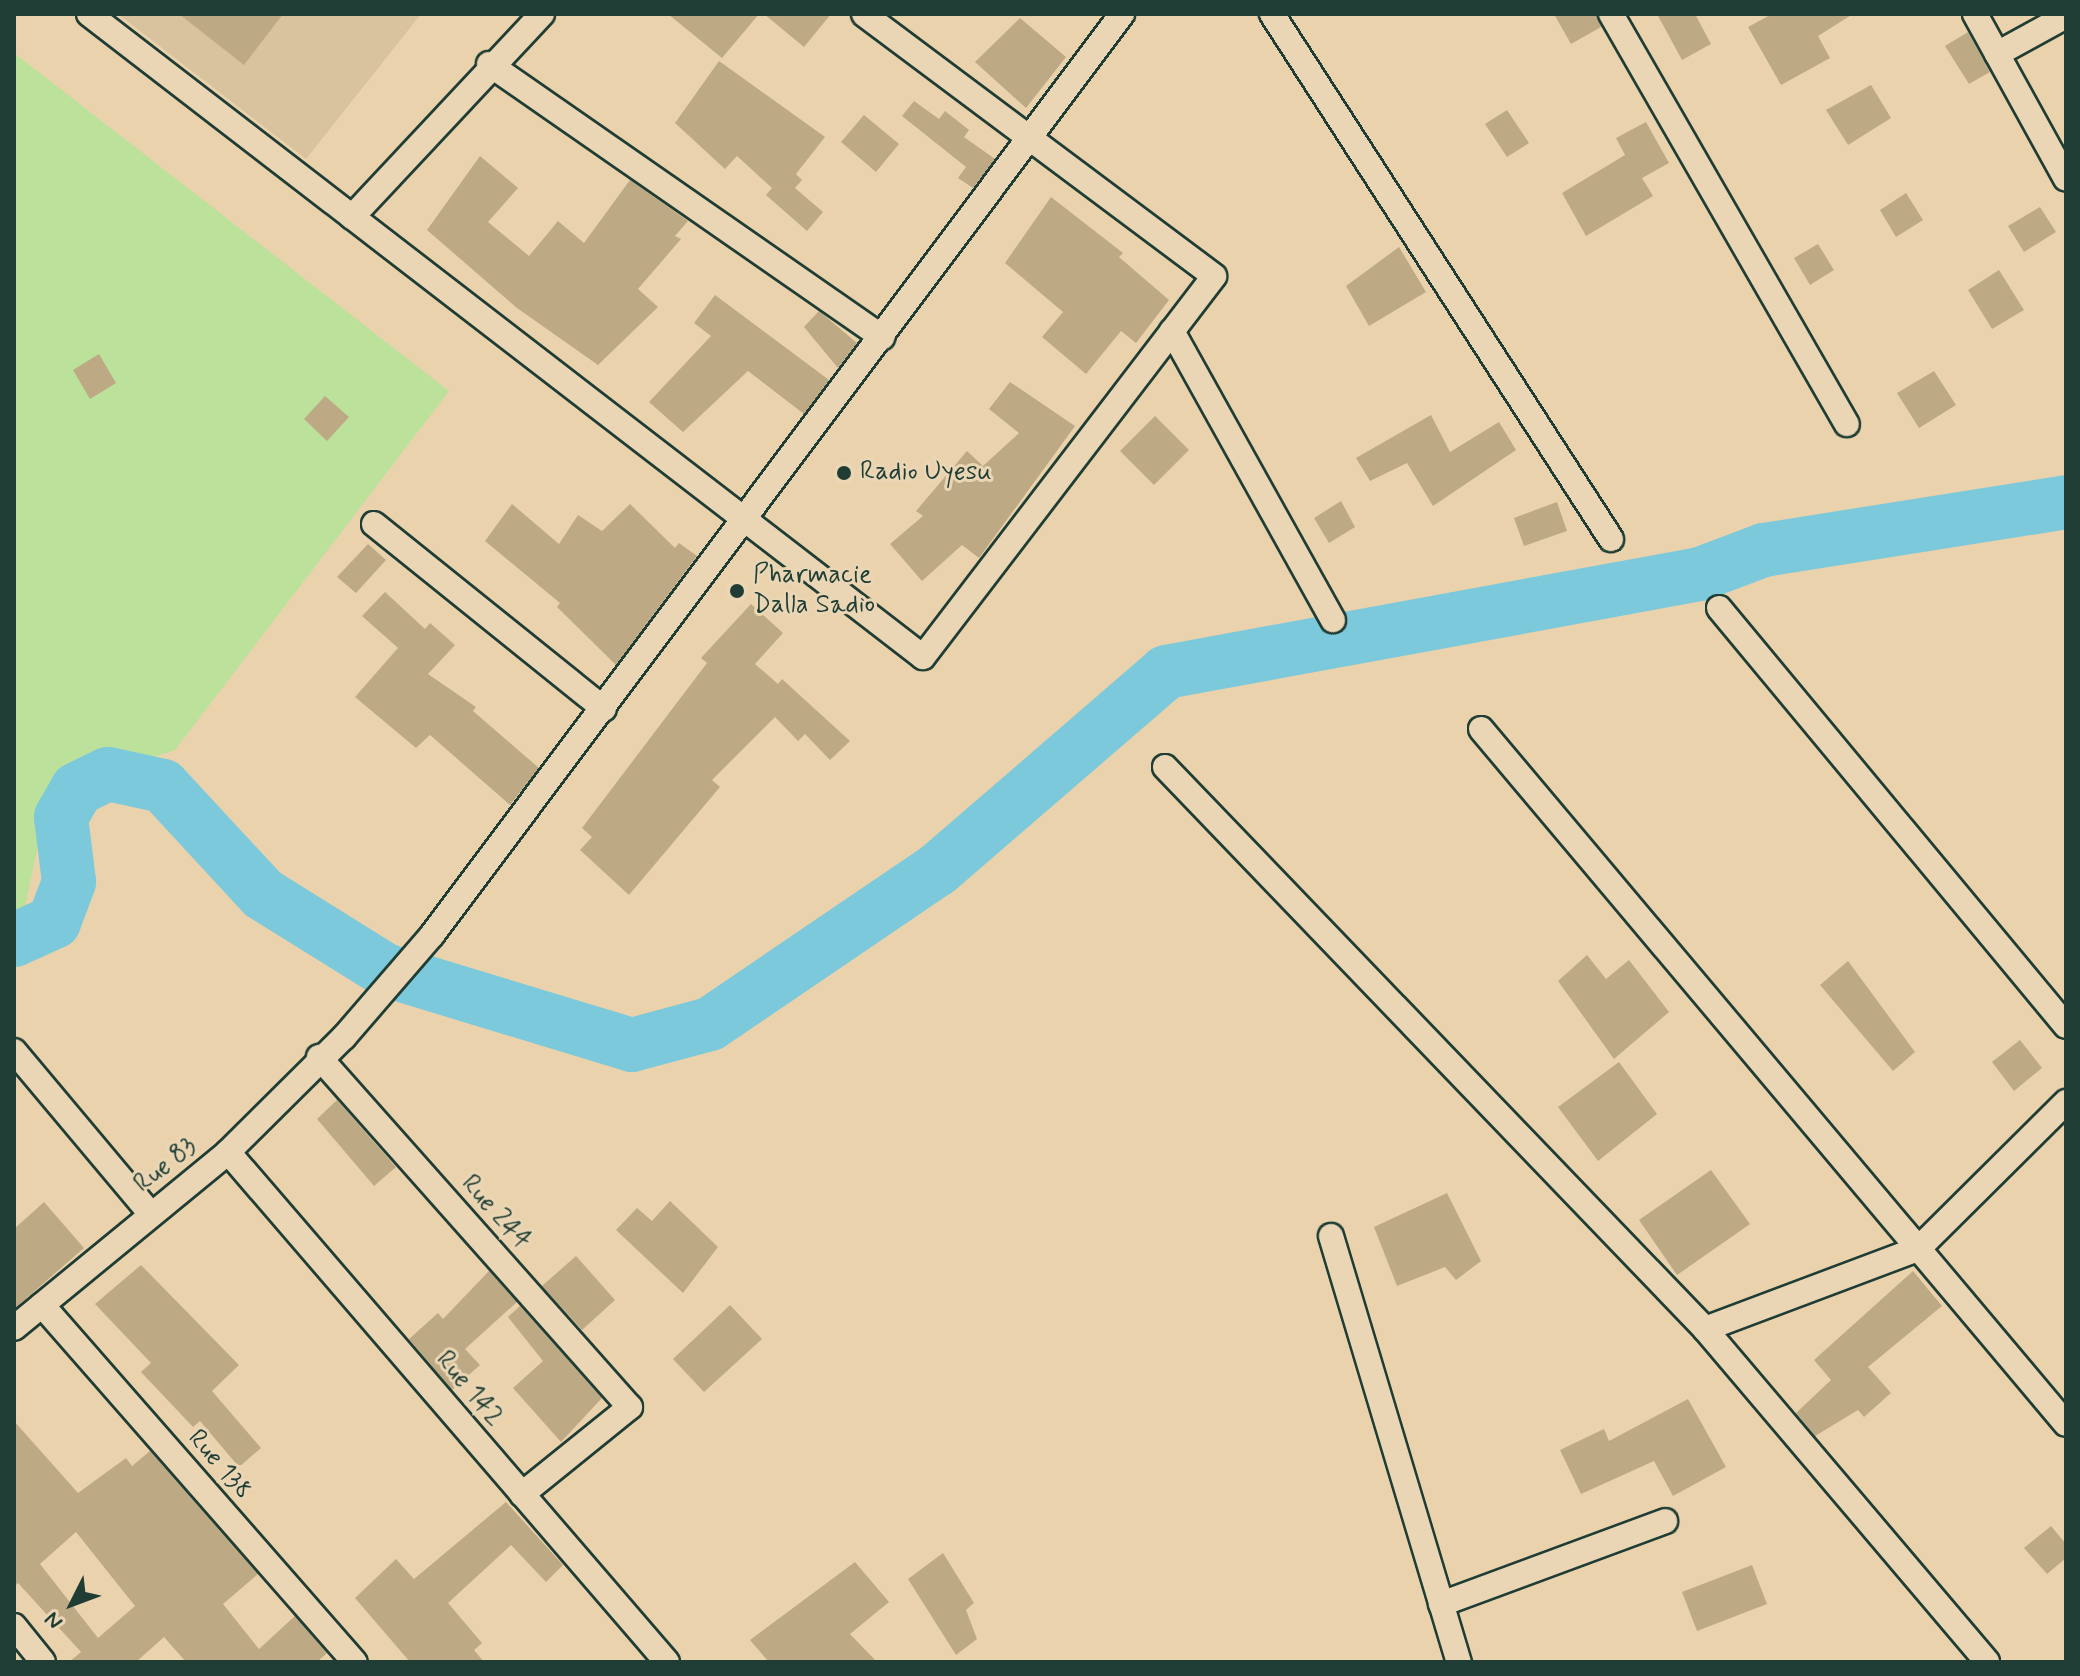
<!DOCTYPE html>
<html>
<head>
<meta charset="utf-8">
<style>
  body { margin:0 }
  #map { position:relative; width:2080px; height:1676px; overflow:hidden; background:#ead2ac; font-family:Mynerve,sans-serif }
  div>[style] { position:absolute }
  .built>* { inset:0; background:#d8c39e }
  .green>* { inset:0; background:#bbe19b }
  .river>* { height:54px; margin:-27px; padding:0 27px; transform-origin:27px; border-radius:27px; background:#7cc9db }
  .building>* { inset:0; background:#bdaa84 }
  .roads { filter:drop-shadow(2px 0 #1f3d34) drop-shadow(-2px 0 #1f3d34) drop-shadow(0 2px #1f3d34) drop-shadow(0 -2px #1f3d34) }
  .minor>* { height:24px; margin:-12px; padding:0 12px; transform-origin:12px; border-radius:12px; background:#ead6b4 }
  .dots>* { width:22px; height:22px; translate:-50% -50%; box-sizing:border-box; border:4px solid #ead6b4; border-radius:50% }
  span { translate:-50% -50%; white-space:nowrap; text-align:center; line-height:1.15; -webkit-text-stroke:6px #ead6b4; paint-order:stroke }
  .poi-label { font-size:26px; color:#1f3d34 }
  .left { translate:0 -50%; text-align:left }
  .street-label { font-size:26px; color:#1f3d34 }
  .frame { position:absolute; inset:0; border:16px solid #1f3d34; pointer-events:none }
  .north { position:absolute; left:32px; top:1564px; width:80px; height:80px; -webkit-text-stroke:6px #ead6b4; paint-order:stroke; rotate:228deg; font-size:22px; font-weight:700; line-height:32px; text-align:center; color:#1f3d34 }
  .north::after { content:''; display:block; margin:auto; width:28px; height:36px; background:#1f3d34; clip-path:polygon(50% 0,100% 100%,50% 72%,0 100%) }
</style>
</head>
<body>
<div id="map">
  <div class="built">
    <i style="clip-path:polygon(118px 14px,421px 14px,306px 159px)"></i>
  </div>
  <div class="green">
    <i style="clip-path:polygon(14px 53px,449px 391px,175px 750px,49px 793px,25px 907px,14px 913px)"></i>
  </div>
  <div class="river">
    <i style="left:14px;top:940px;width:44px;rotate:-24.2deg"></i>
    <i style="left:54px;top:922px;width:43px;rotate:-69.4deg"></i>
    <i style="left:69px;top:882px;width:65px;rotate:-97deg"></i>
    <i style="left:61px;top:817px;width:32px;rotate:-60deg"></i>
    <i style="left:77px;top:789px;width:34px;rotate:-26deg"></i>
    <i style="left:108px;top:774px;width:56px;rotate:12.3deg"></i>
    <i style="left:163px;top:786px;width:147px;rotate:47.2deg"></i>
    <i style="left:263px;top:894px;width:144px;rotate:31.9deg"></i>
    <i style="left:385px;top:970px;width:258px;rotate:16.9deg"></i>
    <i style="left:632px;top:1045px;width:81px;rotate:-15.1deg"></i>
    <i style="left:710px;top:1024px;width:274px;rotate:-34.2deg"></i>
    <i style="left:937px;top:870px;width:303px;rotate:-40.8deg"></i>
    <i style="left:1166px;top:672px;width:543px;rotate:-10.4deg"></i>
    <i style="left:1700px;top:574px;width:68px;rotate:-20.6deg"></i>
    <i style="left:1764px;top:550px;width:306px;rotate:-9deg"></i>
  </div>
  <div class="building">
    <i style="clip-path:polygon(179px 14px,283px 14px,244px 65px)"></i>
    <i style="clip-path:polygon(668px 14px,759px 14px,722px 58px)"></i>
    <i style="clip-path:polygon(764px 14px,831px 14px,804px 47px)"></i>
    <i style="clip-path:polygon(1554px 14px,1596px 14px,1601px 27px,1571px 44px)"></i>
    <i style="clip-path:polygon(1657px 14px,1695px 14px,1711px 44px,1682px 60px)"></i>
    <i style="clip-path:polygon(1772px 14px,1853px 14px,1818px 36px,1830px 58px,1781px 85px,1748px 27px)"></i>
    <i style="clip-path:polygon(1020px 18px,1066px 57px,1026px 108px,975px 62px)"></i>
    <i style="clip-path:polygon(1968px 32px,1990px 72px,1969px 84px,1945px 46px)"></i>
    <i style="clip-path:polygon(719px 61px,825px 137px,796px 174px,802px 180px,795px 188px,823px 212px,807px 231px,766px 195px,772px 188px,737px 156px,725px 169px,675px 123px)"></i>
    <i style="clip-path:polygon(1871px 85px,1891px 118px,1848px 145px,1826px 110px)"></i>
    <i style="clip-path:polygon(914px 101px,939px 119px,945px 111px,969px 130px,964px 137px,995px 159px,973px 188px,958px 178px,966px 167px,902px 116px)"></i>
    <i style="clip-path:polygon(1507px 110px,1529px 143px,1507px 157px,1485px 124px)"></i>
    <i style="clip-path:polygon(864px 115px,899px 144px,876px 172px,841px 142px)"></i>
    <i style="clip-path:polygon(1646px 122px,1669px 163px,1642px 178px,1653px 196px,1586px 236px,1562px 193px,1625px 155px,1616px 138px)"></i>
    <i style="clip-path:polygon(480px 156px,518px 188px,488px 222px,529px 256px,558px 221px,584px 243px,630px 180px,688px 221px,675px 236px,681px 239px,638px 289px,658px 307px,598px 365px,517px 308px,427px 230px)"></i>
    <i style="clip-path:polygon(1906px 193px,1923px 220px,1896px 237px,1880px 210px)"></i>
    <i style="clip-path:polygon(1051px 197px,1123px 253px,1119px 257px,1169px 300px,1136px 343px,1121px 331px,1086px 374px,1042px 337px,1063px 312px,1005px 263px)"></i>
    <i style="clip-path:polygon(2040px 207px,2056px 232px,2024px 252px,2008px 226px)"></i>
    <i style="clip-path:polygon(1818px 244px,1834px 270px,1810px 285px,1794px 258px)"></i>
    <i style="clip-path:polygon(1399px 247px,1426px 292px,1369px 326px,1346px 286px)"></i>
    <i style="clip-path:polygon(1999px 270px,2024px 310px,1992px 329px,1968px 290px)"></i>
    <i style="clip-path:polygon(715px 295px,829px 380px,804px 414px,748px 371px,683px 432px,649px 402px,711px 336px,694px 323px)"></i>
    <i style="clip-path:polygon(819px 311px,857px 343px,838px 368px,804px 327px)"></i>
    <i style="clip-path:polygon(99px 354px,116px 383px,90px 399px,73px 370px)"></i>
    <i style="clip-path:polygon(1934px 371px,1956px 405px,1919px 428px,1897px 393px)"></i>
    <i style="clip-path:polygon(1010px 382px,1075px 426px,979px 558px,962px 545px,922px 581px,890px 544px,923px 516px,916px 511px,967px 451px,983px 466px,1019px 433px,989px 409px)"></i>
    <i style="clip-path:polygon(325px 396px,349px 417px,327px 441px,304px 419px)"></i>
    <i style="clip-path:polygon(1431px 415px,1450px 452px,1499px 422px,1516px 450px,1433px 506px,1407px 463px,1370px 481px,1356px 458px)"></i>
    <i style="clip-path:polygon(1155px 416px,1189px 450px,1154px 485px,1120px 451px)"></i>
    <i style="clip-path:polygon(1341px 501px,1355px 527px,1329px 543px,1314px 518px)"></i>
    <i style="clip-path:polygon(1557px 502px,1567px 531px,1524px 546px,1514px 518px)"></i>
    <i style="clip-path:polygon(512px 504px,559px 544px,578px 515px,602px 531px,630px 504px,675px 548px,679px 543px,697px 556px,616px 665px,557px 607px,560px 603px,485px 541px)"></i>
    <i style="clip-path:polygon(368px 544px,386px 560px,356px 593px,337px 577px)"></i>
    <i style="clip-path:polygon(385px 592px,425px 629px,430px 623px,455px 645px,428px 674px,476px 707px,473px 711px,539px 768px,510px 805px,430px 735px,416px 748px,355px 697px,398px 648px,362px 616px)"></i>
    <i style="clip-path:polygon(751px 604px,783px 633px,755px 664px,778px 684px,782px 679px,850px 741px,830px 760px,805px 734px,798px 741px,775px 717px,712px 780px,720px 787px,629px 895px,580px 850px,592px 837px,582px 828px,707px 663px,701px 658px)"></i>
    <i style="clip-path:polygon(1587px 955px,1606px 979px,1629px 960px,1669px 1012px,1614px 1059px,1558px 981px)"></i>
    <i style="clip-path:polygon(1848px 961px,1915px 1052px,1893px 1071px,1820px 985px)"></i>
    <i style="clip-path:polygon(2020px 1040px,2042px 1068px,2014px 1091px,1992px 1062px)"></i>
    <i style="clip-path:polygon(1619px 1062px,1657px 1114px,1598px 1161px,1558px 1107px)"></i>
    <i style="clip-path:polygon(337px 1100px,396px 1167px,374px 1186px,317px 1119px)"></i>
    <i style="clip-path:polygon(1711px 1170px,1750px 1224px,1677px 1275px,1639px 1220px)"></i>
    <i style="clip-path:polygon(1447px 1193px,1481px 1261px,1456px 1280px,1445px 1267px,1397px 1286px,1374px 1227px)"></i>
    <i style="clip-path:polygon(670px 1201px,718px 1247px,683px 1293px,616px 1230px,637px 1208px,652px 1221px)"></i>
    <i style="clip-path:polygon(44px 1202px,84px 1248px,14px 1309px,14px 1229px)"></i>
    <i style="clip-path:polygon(576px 1256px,615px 1300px,582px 1330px,542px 1286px)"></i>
    <i style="clip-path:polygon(141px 1265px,239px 1365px,212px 1391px,261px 1448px,239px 1467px,200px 1421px,193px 1427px,141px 1372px,151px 1363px,95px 1304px)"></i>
    <i style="clip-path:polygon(489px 1271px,517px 1302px,465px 1349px,480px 1365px,452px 1390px,409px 1339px,438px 1313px,443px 1319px)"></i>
    <i style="clip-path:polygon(1913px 1271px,1942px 1306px,1868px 1367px,1891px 1393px,1864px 1417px,1858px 1410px,1815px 1436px,1796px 1413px,1831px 1380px,1814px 1360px)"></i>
    <i style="clip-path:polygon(730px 1305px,762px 1339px,704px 1392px,673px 1359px)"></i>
    <i style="clip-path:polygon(520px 1306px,602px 1398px,561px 1442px,513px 1388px,543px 1361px,508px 1317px)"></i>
    <i style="clip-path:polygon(1688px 1399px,1726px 1467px,1673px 1496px,1654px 1461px,1581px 1494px,1560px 1450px,1604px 1429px,1609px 1441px)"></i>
    <i style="clip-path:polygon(evenodd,14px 1421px,78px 1493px,126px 1458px,132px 1466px,150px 1451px,258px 1574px,223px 1604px,259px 1649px,295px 1616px,327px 1653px,317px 1662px,186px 1662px,164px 1637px,136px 1662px,69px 1662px,81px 1652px,18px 1583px,14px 1587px,14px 1421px,76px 1532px,135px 1606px,98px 1638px,40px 1564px,76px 1532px)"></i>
    <i style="clip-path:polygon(506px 1502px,563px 1565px,546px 1582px,511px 1545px,448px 1603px,482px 1643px,474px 1650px,484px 1662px,410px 1662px,355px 1598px,396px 1559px,414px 1579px)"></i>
    <i style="clip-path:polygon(2051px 1526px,2066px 1544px,2066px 1558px,2047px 1574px,2024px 1548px)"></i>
    <i style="clip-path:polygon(943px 1553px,974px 1603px,966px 1610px,977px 1639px,956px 1655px,908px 1579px)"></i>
    <i style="clip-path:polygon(855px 1562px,889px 1602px,850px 1634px,877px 1662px,769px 1662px,750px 1640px)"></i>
    <i style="clip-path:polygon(1752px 1565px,1767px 1604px,1697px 1631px,1682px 1592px)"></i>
  </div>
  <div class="roads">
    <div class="minor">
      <i style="left:89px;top:14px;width:1053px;rotate:37.63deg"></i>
      <i style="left:923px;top:657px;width:479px;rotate:-52.6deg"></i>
      <i style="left:1214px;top:276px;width:437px;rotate:-143.2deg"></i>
      <i style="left:1272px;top:14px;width:625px;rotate:57.15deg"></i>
      <i style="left:1611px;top:14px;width:473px;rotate:60.1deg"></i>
      <i style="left:1975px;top:14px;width:188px;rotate:61.1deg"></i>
      <i style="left:1997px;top:54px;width:79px;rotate:-28.8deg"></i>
      <i style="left:489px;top:64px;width:479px;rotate:34.8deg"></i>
      <i style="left:352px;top:217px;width:278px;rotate:-46.9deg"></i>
      <i style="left:1172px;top:331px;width:331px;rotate:60.9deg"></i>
      <i style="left:374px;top:524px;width:295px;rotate:38.8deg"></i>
      <i style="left:1719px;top:608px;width:543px;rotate:50.3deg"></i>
      <i style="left:1481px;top:729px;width:908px;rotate:49.91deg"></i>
      <i style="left:1165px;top:767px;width:779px;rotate:46.14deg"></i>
      <i style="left:1705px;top:1329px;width:436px;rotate:49.7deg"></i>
      <i style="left:14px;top:1051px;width:213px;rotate:50deg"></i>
      <i style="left:319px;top:1057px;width:468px;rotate:48.4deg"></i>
      <i style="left:630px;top:1407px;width:139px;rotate:141.1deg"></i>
      <i style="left:228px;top:1152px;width:673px;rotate:49.28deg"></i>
      <i style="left:1331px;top:1236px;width:445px;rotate:73.3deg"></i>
      <i style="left:42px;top:1305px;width:475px;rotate:48.8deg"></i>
      <i style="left:14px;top:1328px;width:277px;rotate:-39.4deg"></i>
      <i style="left:228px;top:1152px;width:163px;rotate:-44.8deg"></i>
      <i style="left:344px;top:1037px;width:135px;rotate:-49.2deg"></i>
      <i style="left:432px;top:935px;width:1151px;rotate:-53.16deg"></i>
      <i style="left:1705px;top:1329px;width:228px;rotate:-20.6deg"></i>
      <i style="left:1918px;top:1249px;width:209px;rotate:-44.8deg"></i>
      <i style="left:1441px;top:1604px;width:239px;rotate:-20.3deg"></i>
      <i style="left:14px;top:1626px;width:46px;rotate:51.1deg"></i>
    </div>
  </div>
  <div class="dots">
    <i style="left:844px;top:473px;background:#1f3d34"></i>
    <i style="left:737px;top:591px;background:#1f3d34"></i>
  </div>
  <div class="poi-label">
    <span class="left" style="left:860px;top:473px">Radio Uyesu</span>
    <span class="left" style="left:753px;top:591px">Pharmacie<br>Dalla Sadio</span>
  </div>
  <div class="street-label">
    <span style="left:166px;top:1166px;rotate:-39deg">Rue 83</span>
    <span style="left:495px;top:1213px;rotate:48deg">Rue 244</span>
    <span style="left:469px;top:1389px;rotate:49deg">Rue 142</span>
    <span style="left:219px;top:1465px;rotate:49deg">Rue 138</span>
  </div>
  <div class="frame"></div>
  <div class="north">N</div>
</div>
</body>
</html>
